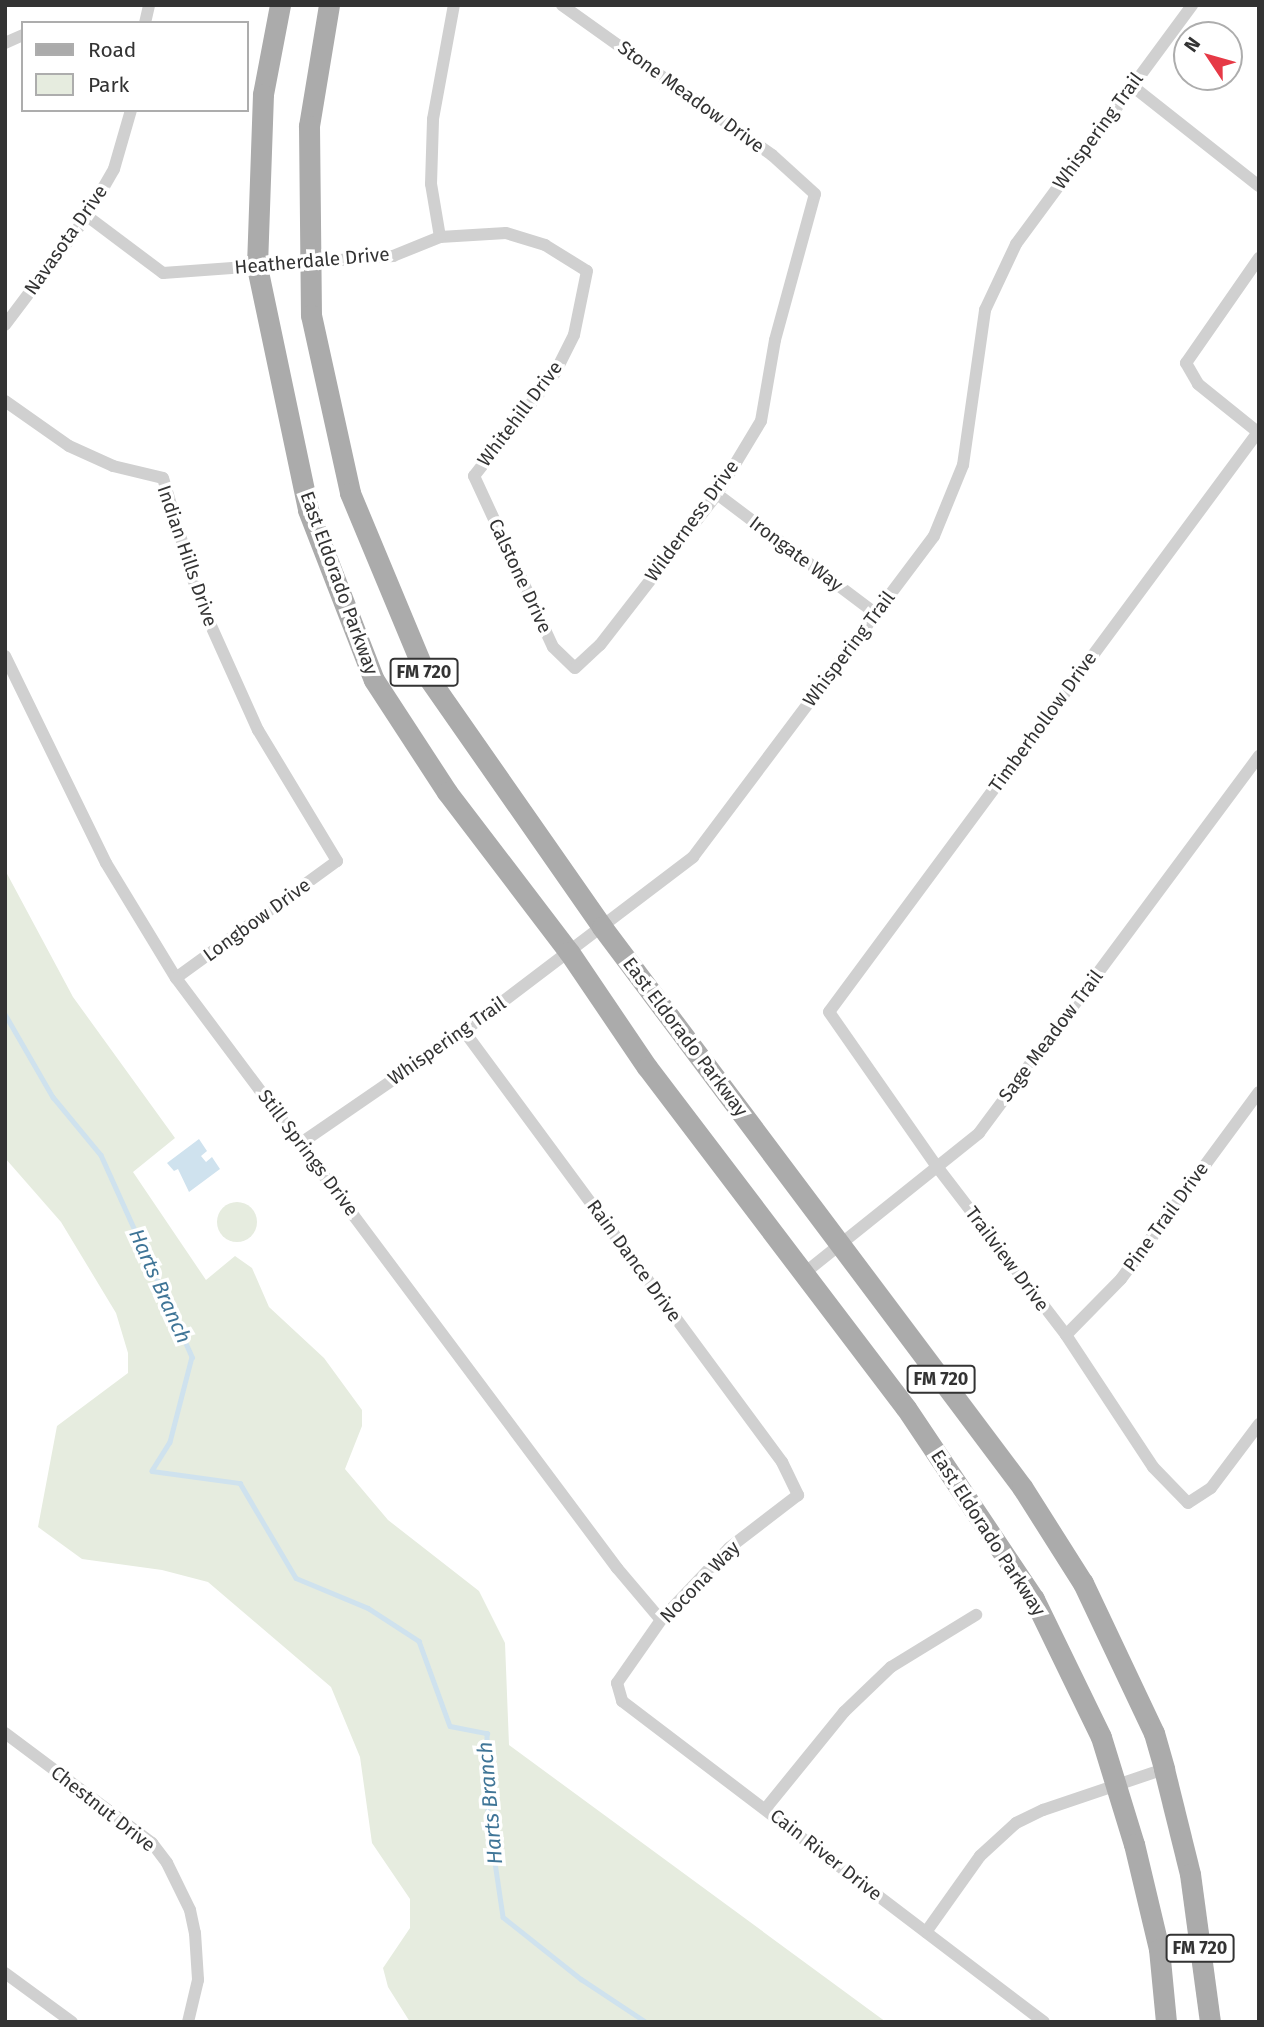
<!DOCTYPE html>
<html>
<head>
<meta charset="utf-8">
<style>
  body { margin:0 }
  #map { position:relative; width:1264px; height:2027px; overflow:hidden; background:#fff; font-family:"Fira Sans",sans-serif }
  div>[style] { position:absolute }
  .green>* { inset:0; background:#e6ecdf }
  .round { border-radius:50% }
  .water>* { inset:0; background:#cfe2ee }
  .stream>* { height:4.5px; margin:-2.25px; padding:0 2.25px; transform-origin:2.25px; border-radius:2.25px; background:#cfe2ee }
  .street>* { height:12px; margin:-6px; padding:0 6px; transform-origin:6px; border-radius:6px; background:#d0d0d0 }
  .primary>* { height:21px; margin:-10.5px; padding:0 10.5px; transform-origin:10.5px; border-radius:10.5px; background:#ababab }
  span { translate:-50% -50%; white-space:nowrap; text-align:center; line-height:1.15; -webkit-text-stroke:7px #fff; paint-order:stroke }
  .shield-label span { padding:2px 5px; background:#fff; border:2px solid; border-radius:5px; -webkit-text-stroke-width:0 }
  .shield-label { font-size:18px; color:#333; font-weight:700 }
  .street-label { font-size:19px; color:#333 }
  .water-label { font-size:21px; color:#3f7597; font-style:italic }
  .frame { position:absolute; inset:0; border:7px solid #333; pointer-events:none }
  .legend { position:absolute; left:21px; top:21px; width:228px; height:91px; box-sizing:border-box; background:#fff; border:2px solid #adadad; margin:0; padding:9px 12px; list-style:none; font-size:21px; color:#333 }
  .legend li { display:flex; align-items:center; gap:14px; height:35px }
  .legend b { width:35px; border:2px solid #adadad }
  .north { position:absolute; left:1173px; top:21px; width:70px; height:70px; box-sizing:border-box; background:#fff; border:2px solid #adadad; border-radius:50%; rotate:306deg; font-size:19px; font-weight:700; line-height:28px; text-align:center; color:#333 }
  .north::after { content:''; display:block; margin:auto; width:24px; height:32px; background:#e63946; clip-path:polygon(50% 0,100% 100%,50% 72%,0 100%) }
</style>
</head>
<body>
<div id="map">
  <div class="green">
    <i style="clip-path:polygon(5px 870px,73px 997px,175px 1138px,133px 1172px,206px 1280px,235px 1256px,252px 1268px,269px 1307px,324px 1358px,362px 1410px,362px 1426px,345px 1469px,388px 1520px,479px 1591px,505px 1643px,509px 1745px,886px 2022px,410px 2022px,388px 1987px,383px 1968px,410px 1928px,410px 1899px,372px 1843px,360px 1757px,331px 1687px,208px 1582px,162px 1570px,82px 1559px,38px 1527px,57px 1426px,128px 1373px,128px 1353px,116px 1313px,61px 1222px,5px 1158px)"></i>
    <i class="round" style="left:217px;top:1202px;width:40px;height:40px"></i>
  </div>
  <div class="water">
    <i style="clip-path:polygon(199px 1139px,207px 1151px,201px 1156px,206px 1162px,212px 1157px,220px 1169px,189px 1192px,178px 1169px,174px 1171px,167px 1163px)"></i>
  </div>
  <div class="stream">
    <i style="left:5px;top:1014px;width:96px;rotate:60deg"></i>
    <i style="left:53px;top:1097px;width:75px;rotate:50.4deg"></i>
    <i style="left:101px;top:1155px;width:222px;rotate:65.7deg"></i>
    <i style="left:192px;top:1357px;width:88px;rotate:104.5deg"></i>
    <i style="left:170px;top:1442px;width:34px;rotate:122deg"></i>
    <i style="left:152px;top:1471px;width:89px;rotate:7.8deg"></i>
    <i style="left:240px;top:1483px;width:110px;rotate:59.5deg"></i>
    <i style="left:296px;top:1578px;width:78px;rotate:22.6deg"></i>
    <i style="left:368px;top:1608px;width:61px;rotate:32.9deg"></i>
    <i style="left:419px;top:1641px;width:90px;rotate:70deg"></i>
    <i style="left:450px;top:1726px;width:38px;rotate:11deg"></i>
    <i style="left:487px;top:1733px;width:82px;rotate:89.3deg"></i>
    <i style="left:488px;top:1815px;width:103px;rotate:81.6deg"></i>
    <i style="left:503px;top:1917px;width:100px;rotate:38.5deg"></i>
    <i style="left:581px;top:1979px;width:78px;rotate:33.5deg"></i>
  </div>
  <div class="street">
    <i style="left:145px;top:23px;width:18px;rotate:-77deg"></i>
    <i style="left:5px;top:43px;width:20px;rotate:-24deg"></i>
    <i style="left:1131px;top:85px;width:163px;rotate:38.3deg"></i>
    <i style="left:87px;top:216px;width:95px;rotate:36.9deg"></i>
    <i style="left:163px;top:273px;width:231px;rotate:-4.2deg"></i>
    <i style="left:393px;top:256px;width:51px;rotate:-22deg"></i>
    <i style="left:440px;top:237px;width:66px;rotate:-3.5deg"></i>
    <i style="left:506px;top:233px;width:41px;rotate:17.1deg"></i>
    <i style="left:545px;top:245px;width:49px;rotate:31.8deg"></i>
    <i style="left:587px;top:271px;width:65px;rotate:101.5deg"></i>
    <i style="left:574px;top:335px;width:42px;rotate:116.6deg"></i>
    <i style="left:555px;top:373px;width:131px;rotate:128.2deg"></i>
    <i style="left:474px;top:476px;width:188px;rotate:65.2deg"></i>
    <i style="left:553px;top:647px;width:30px;rotate:44deg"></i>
    <i style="left:575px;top:668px;width:34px;rotate:-43deg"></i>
    <i style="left:600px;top:645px;width:191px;rotate:-52.2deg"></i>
    <i style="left:717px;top:494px;width:85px;rotate:-58.9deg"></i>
    <i style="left:761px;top:421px;width:82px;rotate:-80.2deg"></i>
    <i style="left:775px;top:340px;width:151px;rotate:-74.7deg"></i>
    <i style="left:815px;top:194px;width:58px;rotate:-137.8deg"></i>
    <i style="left:772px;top:155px;width:258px;rotate:-144.5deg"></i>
    <i style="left:440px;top:237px;width:54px;rotate:-99.6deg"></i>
    <i style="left:431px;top:184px;width:65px;rotate:-88.2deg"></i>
    <i style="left:433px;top:119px;width:116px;rotate:-79.6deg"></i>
    <i style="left:1259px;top:258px;width:128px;rotate:124.8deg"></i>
    <i style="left:1186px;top:363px;width:24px;rotate:60deg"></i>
    <i style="left:1198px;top:384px;width:78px;rotate:38.8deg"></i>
    <i style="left:5px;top:325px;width:136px;rotate:-53deg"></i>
    <i style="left:87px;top:216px;width:54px;rotate:-60.1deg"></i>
    <i style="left:114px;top:169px;width:61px;rotate:-73.9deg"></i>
    <i style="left:5px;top:401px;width:78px;rotate:35.1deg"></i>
    <i style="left:69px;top:446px;width:48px;rotate:24.4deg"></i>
    <i style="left:113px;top:466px;width:51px;rotate:13.5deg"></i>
    <i style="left:163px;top:478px;width:126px;rotate:73.4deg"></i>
    <i style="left:199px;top:599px;width:144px;rotate:65.8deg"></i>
    <i style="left:258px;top:730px;width:153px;rotate:58.9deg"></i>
    <i style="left:337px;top:861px;width:199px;rotate:144deg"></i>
    <i style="left:1258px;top:432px;width:721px;rotate:126.49deg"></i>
    <i style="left:829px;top:1012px;width:190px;rotate:55.1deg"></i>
    <i style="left:938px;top:1168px;width:210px;rotate:52.5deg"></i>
    <i style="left:1066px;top:1335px;width:158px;rotate:56.6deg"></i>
    <i style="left:1153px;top:1467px;width:50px;rotate:45.8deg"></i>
    <i style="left:1188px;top:1503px;width:27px;rotate:-33deg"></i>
    <i style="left:1211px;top:1488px;width:80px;rotate:-53.1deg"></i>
    <i style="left:717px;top:494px;width:199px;rotate:37deg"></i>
    <i style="left:5px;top:656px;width:230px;rotate:64deg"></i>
    <i style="left:106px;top:863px;width:135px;rotate:58.7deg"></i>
    <i style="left:176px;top:978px;width:737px;rotate:53.22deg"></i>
    <i style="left:617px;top:1568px;width:68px;rotate:49.8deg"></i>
    <i style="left:464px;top:1031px;width:536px;rotate:53.58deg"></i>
    <i style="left:782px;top:1462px;width:37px;rotate:64deg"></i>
    <i style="left:798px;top:1495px;width:87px;rotate:142.5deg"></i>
    <i style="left:729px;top:1548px;width:99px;rotate:133.4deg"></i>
    <i style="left:661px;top:1620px;width:77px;rotate:124.9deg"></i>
    <i style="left:617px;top:1683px;width:19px;rotate:74deg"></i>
    <i style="left:622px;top:1701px;width:530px;rotate:37.26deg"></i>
    <i style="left:301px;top:1143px;width:198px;rotate:-34.5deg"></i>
    <i style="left:464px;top:1031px;width:288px;rotate:-37.2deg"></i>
    <i style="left:693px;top:857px;width:401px;rotate:-53.1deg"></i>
    <i style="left:934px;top:536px;width:77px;rotate:-67.8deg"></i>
    <i style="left:963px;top:465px;width:157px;rotate:-81.9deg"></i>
    <i style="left:985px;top:310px;width:73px;rotate:-64.8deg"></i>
    <i style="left:1016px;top:244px;width:297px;rotate:-53.6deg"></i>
    <i style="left:802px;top:1275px;width:227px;rotate:-38.7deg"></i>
    <i style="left:979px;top:1133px;width:470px;rotate:-53.4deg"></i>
    <i style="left:1066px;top:1335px;width:78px;rotate:-45.5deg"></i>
    <i style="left:1121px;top:1279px;width:232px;rotate:-53.6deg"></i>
    <i style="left:5px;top:1733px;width:184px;rotate:36.8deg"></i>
    <i style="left:152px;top:1843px;width:25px;rotate:53deg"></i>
    <i style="left:167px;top:1863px;width:52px;rotate:63.9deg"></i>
    <i style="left:190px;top:1910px;width:24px;rotate:78deg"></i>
    <i style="left:195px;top:1933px;width:47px;rotate:86.3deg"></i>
    <i style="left:198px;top:1980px;width:43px;rotate:103.4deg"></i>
    <i style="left:766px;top:1808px;width:124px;rotate:-50.9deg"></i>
    <i style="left:844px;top:1712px;width:65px;rotate:-43.8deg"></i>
    <i style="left:891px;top:1667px;width:100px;rotate:-31.5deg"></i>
    <i style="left:926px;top:1932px;width:93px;rotate:-54.6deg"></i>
    <i style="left:980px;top:1856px;width:49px;rotate:-42.5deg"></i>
    <i style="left:1016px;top:1823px;width:30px;rotate:-26deg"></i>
    <i style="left:1043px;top:1810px;width:128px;rotate:-18.7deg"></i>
    <i style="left:5px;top:1973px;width:83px;rotate:36.2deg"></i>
  </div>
  <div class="primary">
    <i style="left:280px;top:5px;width:91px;rotate:100.8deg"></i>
    <i style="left:263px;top:94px;width:173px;rotate:92deg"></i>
    <i style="left:257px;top:267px;width:248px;rotate:78.1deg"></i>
    <i style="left:308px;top:510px;width:182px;rotate:68.8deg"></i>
    <i style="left:374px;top:680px;width:134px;rotate:56.9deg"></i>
    <i style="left:447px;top:792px;width:201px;rotate:52.7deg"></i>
    <i style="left:569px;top:952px;width:139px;rotate:55.9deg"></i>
    <i style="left:647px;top:1067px;width:428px;rotate:52.8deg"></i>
    <i style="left:906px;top:1408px;width:230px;rotate:56.2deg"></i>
    <i style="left:1034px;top:1599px;width:153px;rotate:64.1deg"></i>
    <i style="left:1101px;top:1737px;width:112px;rotate:72.9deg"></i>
    <i style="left:1134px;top:1844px;width:108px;rotate:76.6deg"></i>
    <i style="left:1159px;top:1949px;width:73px;rotate:84.5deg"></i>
    <i style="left:329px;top:5px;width:123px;rotate:99.4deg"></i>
    <i style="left:309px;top:126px;width:189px;rotate:89.4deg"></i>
    <i style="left:311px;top:315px;width:182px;rotate:77.6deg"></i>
    <i style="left:350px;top:493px;width:195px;rotate:67.4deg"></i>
    <i style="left:425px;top:673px;width:310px;rotate:55.1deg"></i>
    <i style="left:602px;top:927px;width:700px;rotate:53.13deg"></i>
    <i style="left:1022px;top:1487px;width:114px;rotate:57.6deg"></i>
    <i style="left:1083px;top:1583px;width:166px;rotate:64.7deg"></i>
    <i style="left:1154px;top:1733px;width:37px;rotate:74deg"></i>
    <i style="left:1164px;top:1769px;width:108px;rotate:76.1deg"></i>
    <i style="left:1190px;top:1874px;width:149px;rotate:82.3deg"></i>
  </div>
  <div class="shield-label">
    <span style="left:424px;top:672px">FM 720</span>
    <span style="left:941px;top:1379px">FM 720</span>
    <span style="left:1200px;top:1948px">FM 720</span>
  </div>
  <div class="street-label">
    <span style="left:691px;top:97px;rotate:36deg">Stone Meadow Drive</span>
    <span style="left:1098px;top:131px;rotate:-54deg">Whispering Trail</span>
    <span style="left:66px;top:240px;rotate:-55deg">Navasota Drive</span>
    <span style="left:312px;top:261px;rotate:-5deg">Heatherdale Drive</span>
    <span style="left:520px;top:414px;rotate:-53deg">Whitehill Drive</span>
    <span style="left:692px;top:521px;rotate:-54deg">Wilderness Drive</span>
    <span style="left:796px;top:554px;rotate:37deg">Irongate Way</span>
    <span style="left:187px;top:556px;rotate:71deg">Indian Hills Drive</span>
    <span style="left:520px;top:576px;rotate:65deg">Calstone Drive</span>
    <span style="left:339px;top:583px;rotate:70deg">East Eldorado Parkway</span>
    <span style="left:849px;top:649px;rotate:-53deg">Whispering Trail</span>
    <span style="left:1043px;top:722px;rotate:-54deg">Timberhollow Drive</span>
    <span style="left:257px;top:920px;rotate:-36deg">Longbow Drive</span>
    <span style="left:1051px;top:1036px;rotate:-53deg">Sage Meadow Trail</span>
    <span style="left:685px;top:1037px;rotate:53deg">East Eldorado Parkway</span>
    <span style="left:447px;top:1041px;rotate:-35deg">Whispering Trail</span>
    <span style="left:308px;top:1153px;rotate:53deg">Still Springs Drive</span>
    <span style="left:1166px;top:1217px;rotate:-54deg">Pine Trail Drive</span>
    <span style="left:1007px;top:1259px;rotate:53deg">Trailview Drive</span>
    <span style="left:634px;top:1261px;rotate:54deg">Rain Dance Drive</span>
    <span style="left:988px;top:1533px;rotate:57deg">East Eldorado Parkway</span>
    <span style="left:700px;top:1582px;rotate:-46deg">Nocona Way</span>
    <span style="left:103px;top:1809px;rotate:38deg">Chestnut Drive</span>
    <span style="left:826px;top:1855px;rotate:38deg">Cain River Drive</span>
  </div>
  <div class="water-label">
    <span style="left:160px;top:1286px;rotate:66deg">Harts Branch</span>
    <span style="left:490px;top:1803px;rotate:-95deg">Harts Branch</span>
  </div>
  <div class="frame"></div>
  <ul class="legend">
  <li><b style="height:9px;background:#ababab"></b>Road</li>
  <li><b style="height:19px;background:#e6ecdf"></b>Park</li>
  </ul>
  <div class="north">N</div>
</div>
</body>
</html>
